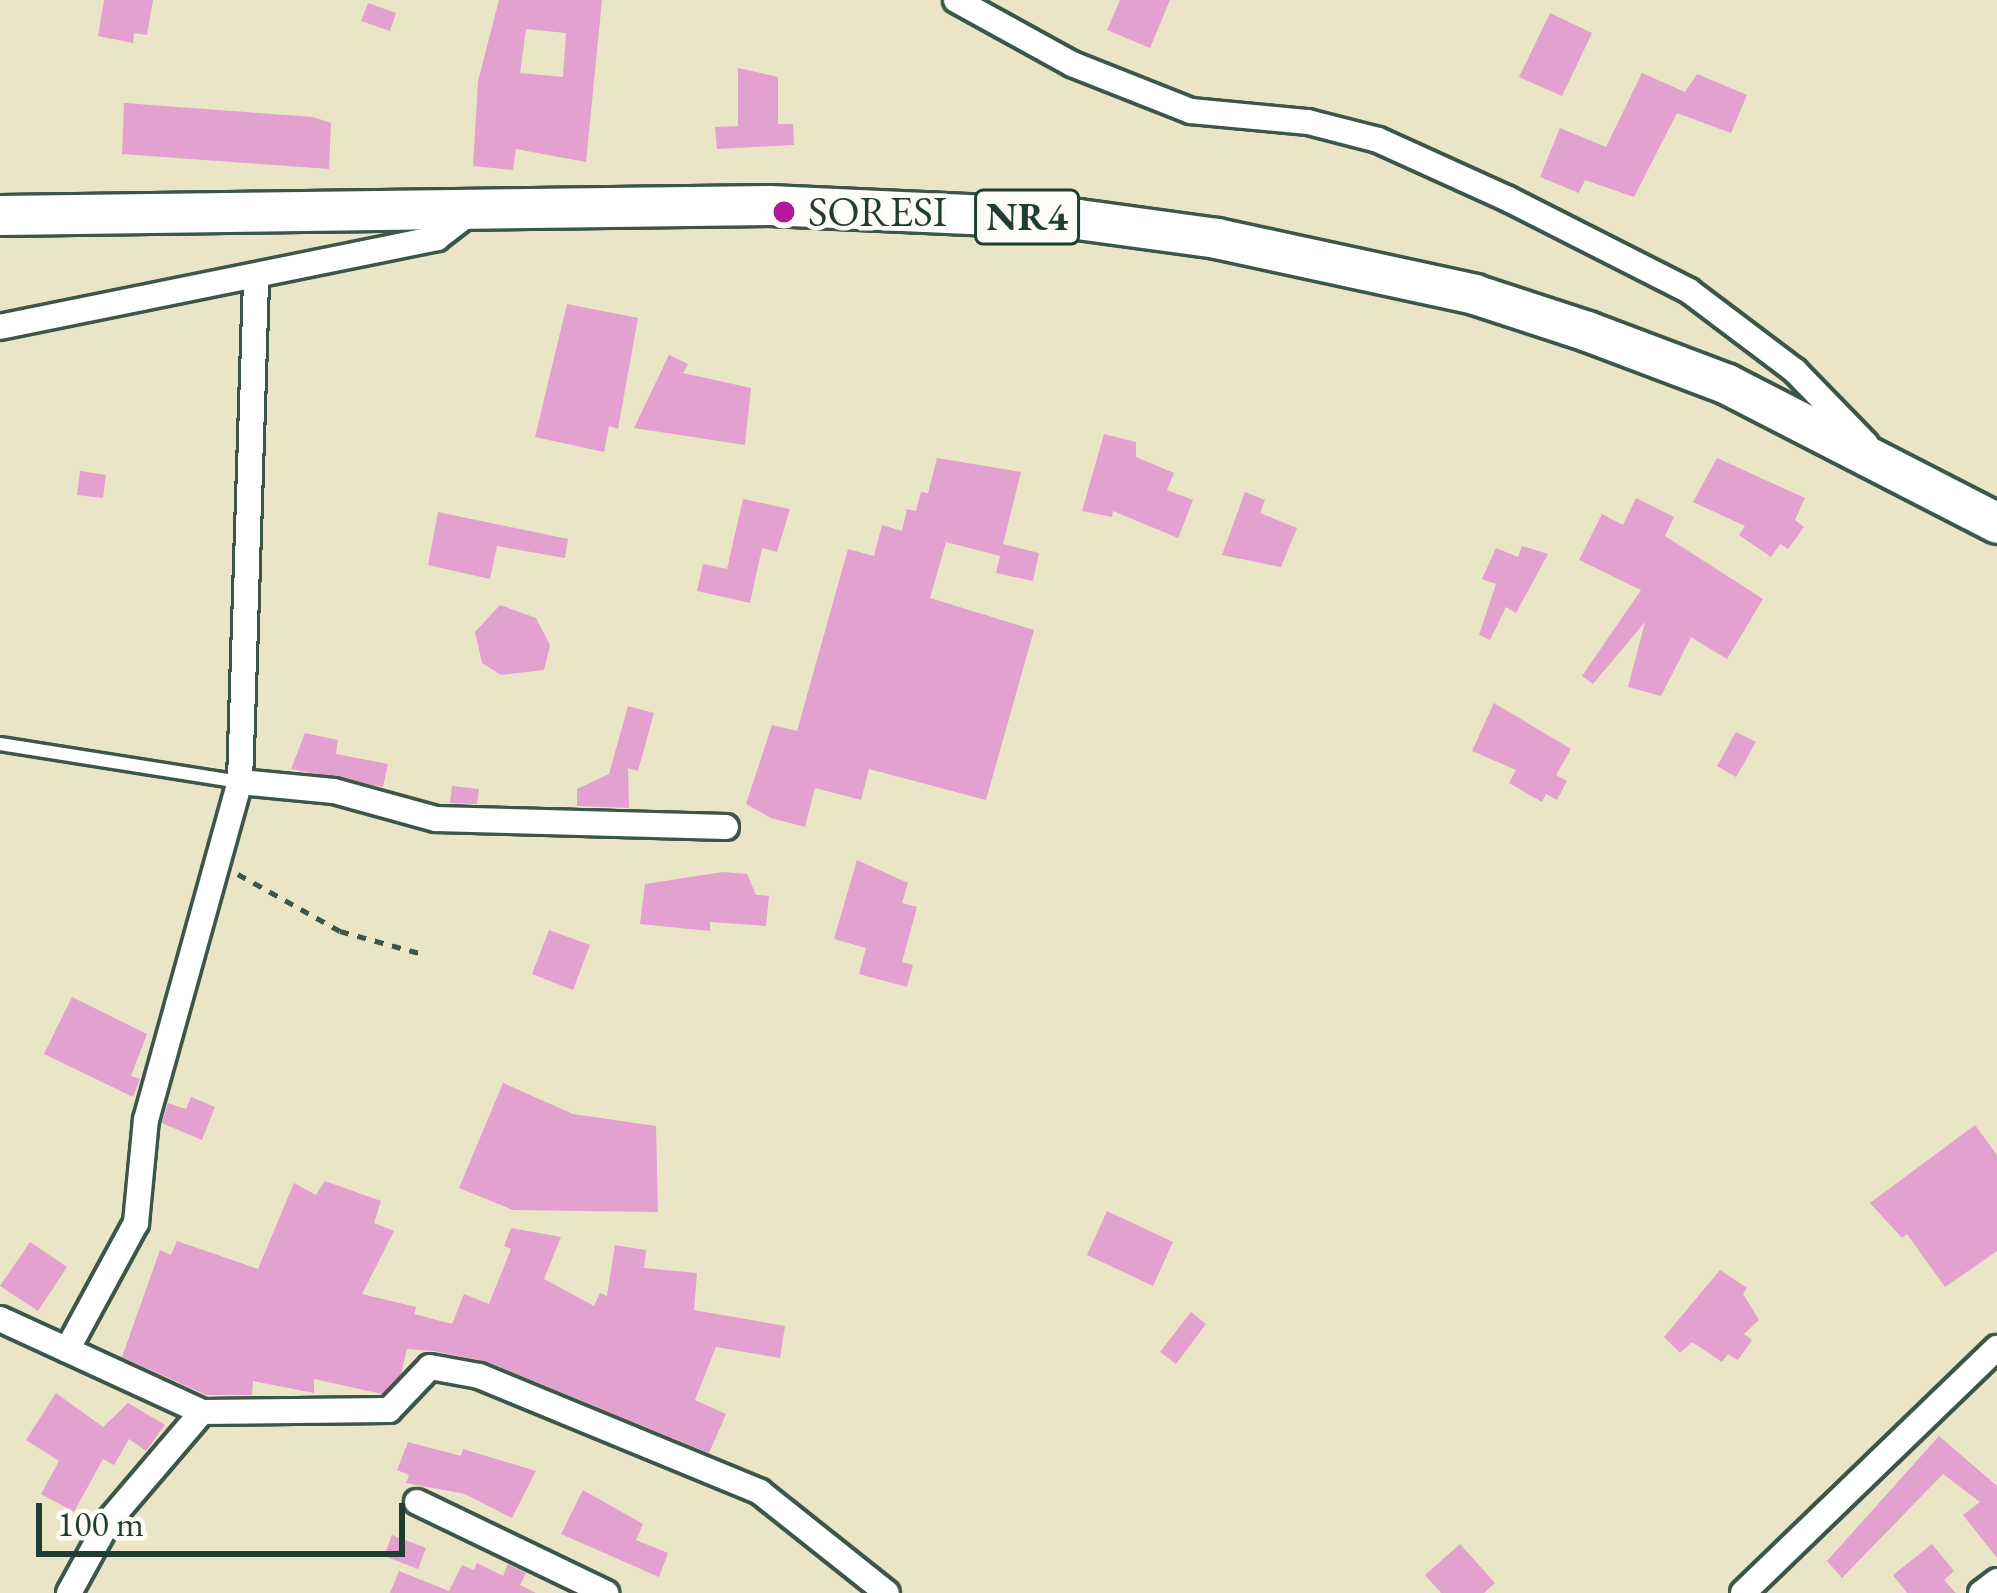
<!DOCTYPE html>
<html>
<head>
<meta charset="utf-8">
<style>
  body { margin:0 }
  #map { position:relative; width:1997px; height:1593px; overflow:hidden; background:#ebe5c7; font-family:"EB Garamond",serif }
  div>[style] { position:absolute }
  .building>* { inset:0; background:#e2a1cf }
  .path>* { height:4.5px; margin-top:-2.25px; transform-origin:0; background:repeating-linear-gradient(90deg,#3e564a 0 9px,transparent 0 18px) }
  .roads { filter:drop-shadow(3px 0 #3e564a) drop-shadow(-3px 0 #3e564a) drop-shadow(0 3px #3e564a) drop-shadow(0 -3px #3e564a) }
  .service>* { height:12px; margin:-6px; padding:0 6px; transform-origin:6px; border-radius:6px; background:#fff }
  .minor>* { height:24px; margin:-12px; padding:0 12px; transform-origin:12px; border-radius:12px; background:#fff }
  .trunk>* { height:39px; margin:-19.5px; padding:0 19.5px; transform-origin:19.5px; border-radius:19.5px; background:#fff }
  .dots>* { width:33px; height:33px; translate:-50% -50%; box-sizing:border-box; border:6px solid #fdfcf7; border-radius:50% }
  span { translate:-50% -50%; white-space:nowrap; text-align:center; line-height:1.15; -webkit-text-stroke:9px #fdfcf7; paint-order:stroke }
  .shield-label span { padding:3px 9px; background:#fdfcf7; border:3px solid; border-radius:9px; -webkit-text-stroke-width:0 }
  .shield-label { font-size:39px; color:#1f3d34; font-weight:700 }
  .poi-label { font-size:42px; color:#1f3d34 }
  .left { translate:0 -50%; text-align:left }
  .scale { position:absolute; left:36px; top:1503px; width:369px; height:54px; box-sizing:border-box; border:6px solid #1f3d34; border-top:0; padding-left:15px; font-size:36px; line-height:42px; white-space:nowrap; color:#1f3d34; -webkit-text-stroke:9px #fdfcf7; paint-order:stroke }
</style>
</head>
<body>
<div id="map">
  <div class="building">
    <i style="clip-path:polygon(104px 0,153px 0,147px 35px,134px 33px,133px 43px,98px 36px)"></i>
    <i style="clip-path:polygon(evenodd,499px 0,602px 0,586px 162px,516px 149px,513px 170px,473px 166px,478px 81px,499px 0,526px 29px,566px 33px,563px 77px,520px 73px,526px 29px)"></i>
    <i style="clip-path:polygon(1120px 0,1170px 0,1150px 48px,1107px 30px)"></i>
    <i style="clip-path:polygon(368px 3px,396px 13px,390px 31px,361px 21px)"></i>
    <i style="clip-path:polygon(1550px 13px,1592px 33px,1562px 96px,1519px 77px)"></i>
    <i style="clip-path:polygon(738px 68px,778px 77px,778px 124px,793px 124px,794px 145px,717px 149px,715px 127px,738px 126px)"></i>
    <i style="clip-path:polygon(1642px 73px,1685px 92px,1697px 74px,1747px 95px,1731px 133px,1677px 113px,1634px 197px,1585px 180px,1579px 193px,1540px 177px,1560px 128px,1606px 147px)"></i>
    <i style="clip-path:polygon(124px 103px,313px 117px,331px 123px,329px 169px,122px 154px)"></i>
    <i style="clip-path:polygon(567px 304px,638px 318px,618px 429px,609px 426px,604px 452px,535px 437px)"></i>
    <i style="clip-path:polygon(669px 355px,688px 364px,683px 373px,751px 388px,745px 445px,634px 428px)"></i>
    <i style="clip-path:polygon(1104px 434px,1136px 442px,1136px 457px,1174px 473px,1167px 490px,1193px 500px,1178px 538px,1113px 511px,1112px 517px,1082px 511px)"></i>
    <i style="clip-path:polygon(937px 458px,1021px 472px,1003px 544px,1039px 553px,1033px 581px,996px 573px,1000px 556px,946px 542px,930px 598px,1034px 630px,986px 800px,869px 769px,861px 800px,815px 788px,805px 827px,771px 818px,746px 804px,772px 725px,797px 731px,848px 549px,874px 556px,882px 525px,902px 531px,907px 509px,916px 511px,921px 492px,928px 493px)"></i>
    <i style="clip-path:polygon(1717px 458px,1805px 498px,1795px 520px,1804px 527px,1788px 549px,1780px 544px,1771px 557px,1739px 535px,1745px 526px,1693px 502px)"></i>
    <i style="clip-path:polygon(80px 471px,106px 475px,103px 498px,77px 495px)"></i>
    <i style="clip-path:polygon(1245px 492px,1265px 500px,1260px 513px,1297px 528px,1281px 567px,1222px 555px)"></i>
    <i style="clip-path:polygon(1636px 498px,1674px 517px,1665px 536px,1763px 599px,1727px 659px,1691px 637px,1661px 696px,1628px 687px,1645px 622px,1593px 684px,1582px 676px,1641px 590px,1579px 560px,1602px 514px,1623px 525px)"></i>
    <i style="clip-path:polygon(743px 499px,790px 509px,777px 552px,762px 548px,750px 603px,697px 591px,703px 564px,727px 569px)"></i>
    <i style="clip-path:polygon(438px 512px,568px 539px,565px 558px,497px 546px,490px 579px,428px 565px)"></i>
    <i style="clip-path:polygon(1522px 546px,1548px 554px,1516px 613px,1506px 607px,1490px 640px,1479px 635px,1496px 584px,1482px 579px,1496px 548px,1518px 557px)"></i>
    <i style="clip-path:polygon(500px 605px,536px 618px,550px 645px,544px 670px,501px 675px,482px 663px,475px 632px)"></i>
    <i style="clip-path:polygon(1494px 703px,1571px 749px,1556px 775px,1567px 781px,1557px 800px,1546px 794px,1542px 802px,1509px 783px,1516px 770px,1472px 751px)"></i>
    <i style="clip-path:polygon(628px 706px,654px 713px,638px 771px,628px 768px,629px 808px,577px 806px,577px 789px,609px 774px)"></i>
    <i style="clip-path:polygon(1736px 732px,1756px 742px,1736px 777px,1717px 766px)"></i>
    <i style="clip-path:polygon(305px 733px,338px 740px,336px 754px,388px 764px,383px 787px,291px 769px)"></i>
    <i style="clip-path:polygon(452px 786px,479px 789px,477px 804px,450px 803px)"></i>
    <i style="clip-path:polygon(857px 860px,908px 883px,902px 903px,917px 907px,902px 962px,913px 965px,907px 987px,859px 974px,866px 948px,834px 939px)"></i>
    <i style="clip-path:polygon(723px 872px,747px 874px,756px 895px,769px 896px,766px 926px,710px 922px,710px 931px,640px 924px,645px 884px)"></i>
    <i style="clip-path:polygon(549px 930px,590px 945px,573px 990px,532px 974px)"></i>
    <i style="clip-path:polygon(72px 997px,147px 1034px,131px 1076px,140px 1079px,133px 1097px,44px 1054px)"></i>
    <i style="clip-path:polygon(503px 1083px,573px 1114px,656px 1126px,658px 1212px,513px 1210px,459px 1188px)"></i>
    <i style="clip-path:polygon(191px 1097px,215px 1107px,202px 1140px,162px 1123px,168px 1103px,186px 1109px)"></i>
    <i style="clip-path:polygon(1975px 1125px,1997px 1155px,1997px 1251px,1945px 1287px,1907px 1234px,1902px 1238px,1870px 1203px)"></i>
    <i style="clip-path:polygon(325px 1181px,381px 1201px,374px 1223px,394px 1231px,362px 1294px,416px 1307px,414px 1314px,452px 1324px,464px 1294px,489px 1304px,511px 1249px,504px 1246px,511px 1228px,561px 1237px,544px 1279px,594px 1306px,600px 1293px,607px 1296px,615px 1245px,646px 1250px,644px 1268px,697px 1273px,694px 1310px,785px 1326px,780px 1358px,716px 1347px,695px 1400px,726px 1414px,709px 1453px,485px 1361px,433px 1351px,407px 1349px,401px 1374px,382px 1394px,314px 1379px,314px 1393px,253px 1381px,252px 1395px,206px 1395px,122px 1357px,160px 1250px,171px 1255px,177px 1241px,258px 1269px,294px 1183px,316px 1195px)"></i>
    <i style="clip-path:polygon(1107px 1211px,1173px 1242px,1153px 1286px,1087px 1255px)"></i>
    <i style="clip-path:polygon(30px 1242px,67px 1267px,38px 1311px,0 1286px)"></i>
    <i style="clip-path:polygon(1720px 1270px,1747px 1288px,1743px 1294px,1759px 1320px,1744px 1334px,1752px 1340px,1738px 1360px,1728px 1354px,1722px 1362px,1692px 1342px,1680px 1353px,1664px 1337px)"></i>
    <i style="clip-path:polygon(1191px 1312px,1206px 1324px,1176px 1364px,1160px 1352px)"></i>
    <i style="clip-path:polygon(56px 1393px,103px 1427px,128px 1403px,165px 1425px,146px 1451px,129px 1439px,114px 1465px,103px 1459px,74px 1512px,41px 1494px,59px 1461px,26px 1440px)"></i>
    <i style="clip-path:polygon(1939px 1436px,1997px 1486px,1997px 1558px,1963px 1515px,1980px 1502px,1943px 1474px,1842px 1578px,1827px 1561px)"></i>
    <i style="clip-path:polygon(408px 1442px,461px 1456px,463px 1449px,536px 1471px,512px 1518px,465px 1494px,406px 1483px,409px 1475px,397px 1470px)"></i>
    <i style="clip-path:polygon(583px 1490px,643px 1524px,636px 1540px,668px 1553px,659px 1577px,561px 1534px)"></i>
    <i style="clip-path:polygon(392px 1535px,426px 1548px,418px 1569px,384px 1556px)"></i>
    <i style="clip-path:polygon(1460px 1544px,1495px 1583px,1484px 1593px,1441px 1593px,1425px 1575px)"></i>
    <i style="clip-path:polygon(1932px 1544px,1954px 1571px,1944px 1580px,1956px 1593px,1907px 1593px,1893px 1575px)"></i>
    <i style="clip-path:polygon(477px 1563px,503px 1576px,508px 1564px,526px 1573px,520px 1585px,536px 1593px,390px 1593px,399px 1571px,449px 1591px,462px 1565px,474px 1570px)"></i>
  </div>
  <div class="path">
    <i style="left:238px;top:874px;width:117px;rotate:29.2deg"></i>
    <i style="left:340px;top:931px;width:86px;rotate:15.5deg"></i>
  </div>
  <div class="roads">
    <div class="service">
      <i style="left:0;top:744px;width:243px;rotate:9deg"></i>
    </div>
    <div class="minor">
      <i style="left:956px;top:0;width:132px;rotate:28.9deg"></i>
      <i style="left:1072px;top:64px;width:128px;rotate:21.6deg"></i>
      <i style="left:1191px;top:111px;width:118px;rotate:5.4deg"></i>
      <i style="left:1308px;top:122px;width:72px;rotate:14.4deg"></i>
      <i style="left:1378px;top:140px;width:143px;rotate:24.4deg"></i>
      <i style="left:1508px;top:199px;width:203px;rotate:26.9deg"></i>
      <i style="left:1689px;top:291px;width:133px;rotate:37deg"></i>
      <i style="left:1795px;top:371px;width:102px;rotate:45.8deg"></i>
      <i style="left:0;top:327px;width:446px;rotate:-11.5deg"></i>
      <i style="left:437px;top:238px;width:49px;rotate:-37.6deg"></i>
      <i style="left:240px;top:782px;width:94px;rotate:5.5deg"></i>
      <i style="left:334px;top:791px;width:106px;rotate:15.4deg"></i>
      <i style="left:436px;top:819px;width:290px;rotate:1.6deg"></i>
      <i style="left:0;top:1319px;width:222px;rotate:24.7deg"></i>
      <i style="left:202px;top:1412px;width:187px;rotate:-0.6deg"></i>
      <i style="left:389px;top:1410px;width:59px;rotate:-46.4deg"></i>
      <i style="left:430px;top:1367px;width:50px;rotate:10.4deg"></i>
      <i style="left:479px;top:1376px;width:304px;rotate:22.4deg"></i>
      <i style="left:760px;top:1492px;width:162px;rotate:38.5deg"></i>
      <i style="left:67px;top:1350px;width:145px;rotate:-61.5deg"></i>
      <i style="left:136px;top:1223px;width:103px;rotate:-84.5deg"></i>
      <i style="left:146px;top:1120px;width:351px;rotate:-74.5deg"></i>
      <i style="left:240px;top:782px;width:502px;rotate:-88.17deg"></i>
      <i style="left:417px;top:1502px;width:210px;rotate:25.7deg"></i>
      <i style="left:69px;top:1593px;width:81px;rotate:-61.2deg"></i>
      <i style="left:108px;top:1522px;width:145px;rotate:-49.5deg"></i>
      <i style="left:1743px;top:1593px;width:353px;rotate:-44deg"></i>
      <i style="left:1981px;top:1593px;width:20px;rotate:-37deg"></i>
    </div>
    <div class="trunk">
      <i style="left:0;top:215px;width:769px;rotate:-0.75deg"></i>
      <i style="left:769px;top:205px;width:309px;rotate:2.6deg"></i>
      <i style="left:1078px;top:219px;width:139px;rotate:7.8deg"></i>
      <i style="left:1216px;top:238px;width:264px;rotate:12.2deg"></i>
      <i style="left:1474px;top:294px;width:119px;rotate:18.1deg"></i>
      <i style="left:1587px;top:331px;width:150px;rotate:20.7deg"></i>
      <i style="left:1727px;top:384px;width:304px;rotate:27.2deg"></i>
    </div>
  </div>
  <div class="dots">
    <i style="left:784px;top:212px;background:#b5179e"></i>
  </div>
  <div class="shield-label">
    <span style="left:1027px;top:217px">NR4</span>
  </div>
  <div class="poi-label">
    <span class="left" style="left:808px;top:212px">SORESI</span>
  </div>
  <div class="scale">100 m</div>
</div>
</body>
</html>
